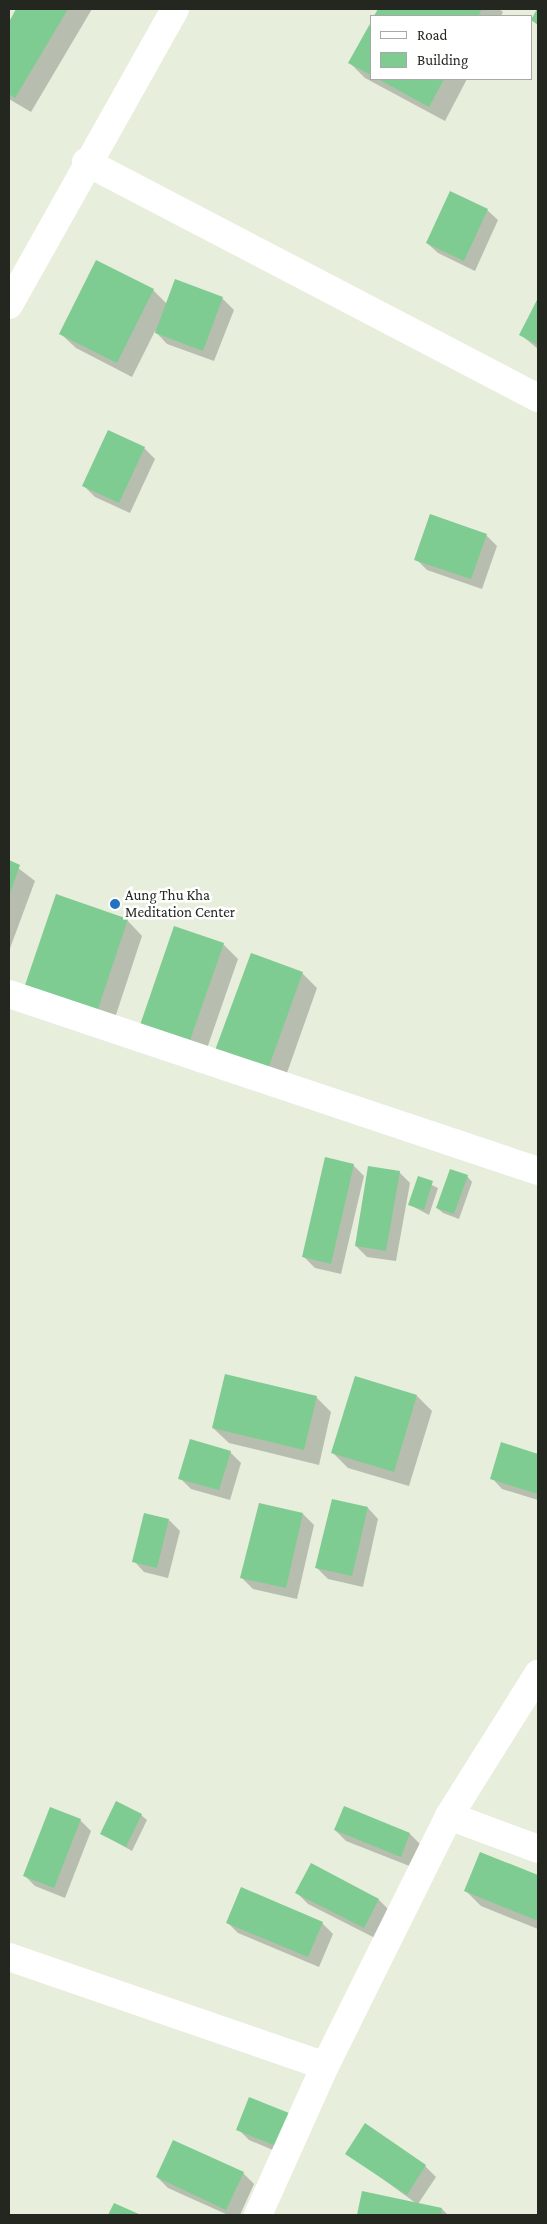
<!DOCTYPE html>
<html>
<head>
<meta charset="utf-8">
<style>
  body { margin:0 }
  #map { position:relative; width:547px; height:2224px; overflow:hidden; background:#e7eedb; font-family:"Crimson Pro",serif }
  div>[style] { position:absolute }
  .shadow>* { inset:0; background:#0003 }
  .building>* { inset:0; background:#7ecc91 }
  .minor>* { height:28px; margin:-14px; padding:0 14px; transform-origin:14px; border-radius:14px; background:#fff }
  .tertiary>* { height:28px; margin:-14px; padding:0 14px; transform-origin:14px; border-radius:14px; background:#fff }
  .dots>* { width:14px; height:14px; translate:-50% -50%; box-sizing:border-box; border:2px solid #fff; border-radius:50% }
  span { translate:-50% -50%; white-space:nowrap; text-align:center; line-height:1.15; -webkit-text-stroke:5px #fff; paint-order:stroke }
  .poi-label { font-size:15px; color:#242720 }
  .left { translate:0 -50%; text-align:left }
  .frame { position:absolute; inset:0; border:10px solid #242720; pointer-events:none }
  .legend { position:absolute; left:370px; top:15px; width:162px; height:65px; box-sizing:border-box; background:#fff; border:1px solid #a7a9a6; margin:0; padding:6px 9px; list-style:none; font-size:15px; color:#242720 }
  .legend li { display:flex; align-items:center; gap:10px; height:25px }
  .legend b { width:25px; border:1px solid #a7a9a6 }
</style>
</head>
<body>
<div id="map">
  <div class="shadow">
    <i style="clip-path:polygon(18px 9px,92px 9px,31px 112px,9px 99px,9px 24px)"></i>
    <i style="clip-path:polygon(379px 9px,499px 9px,503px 12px,501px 16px,375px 16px)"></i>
    <i style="clip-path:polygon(371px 25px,371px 79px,467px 79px,445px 121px,365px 78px,350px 63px)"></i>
    <i style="clip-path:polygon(487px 210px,498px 220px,475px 271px,438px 253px,427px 243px)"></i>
    <i style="clip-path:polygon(176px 281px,223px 299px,234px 310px,214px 361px,167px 344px,155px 331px,132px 377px,76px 348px,60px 333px,153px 290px,167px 304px)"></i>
    <i style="clip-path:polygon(538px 301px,538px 349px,521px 335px)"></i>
    <i style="clip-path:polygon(144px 448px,155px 459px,130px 513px,95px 497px,84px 486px)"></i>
    <i style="clip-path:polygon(486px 535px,497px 546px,482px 589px,427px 570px,416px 559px)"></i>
    <i style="clip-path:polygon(9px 861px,35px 881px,9px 951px)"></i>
    <i style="clip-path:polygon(127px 920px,142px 936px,112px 1027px,41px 1003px)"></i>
    <i style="clip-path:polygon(223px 944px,238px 959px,203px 1060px,155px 1043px)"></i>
    <i style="clip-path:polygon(302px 973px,317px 988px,282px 1087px,231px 1068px)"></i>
    <i style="clip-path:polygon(353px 1165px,364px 1176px,341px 1274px,315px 1268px,304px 1257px)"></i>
    <i style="clip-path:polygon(399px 1172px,410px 1183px,396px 1261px,367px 1257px,356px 1246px)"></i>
    <i style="clip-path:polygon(467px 1176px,472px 1182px,459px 1219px,443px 1213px,437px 1208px)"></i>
    <i style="clip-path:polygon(418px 1178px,438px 1188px,429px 1215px,410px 1205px)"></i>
    <i style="clip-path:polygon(417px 1396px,432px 1411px,409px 1486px,348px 1468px,333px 1453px)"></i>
    <i style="clip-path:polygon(316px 1397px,331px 1412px,319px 1465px,229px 1443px,213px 1428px)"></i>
    <i style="clip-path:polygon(502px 1444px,538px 1455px,538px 1500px,502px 1489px,492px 1478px)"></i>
    <i style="clip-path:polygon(230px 1452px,241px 1463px,230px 1500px,191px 1489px,180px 1478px)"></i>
    <i style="clip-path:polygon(368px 1508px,378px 1519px,363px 1587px,328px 1579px,317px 1568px)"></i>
    <i style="clip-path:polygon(303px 1514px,314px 1525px,297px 1599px,253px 1589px,242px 1578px)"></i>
    <i style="clip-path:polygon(169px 1520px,180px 1531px,168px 1578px,144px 1572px,134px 1561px)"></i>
    <i style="clip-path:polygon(141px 1815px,147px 1820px,132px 1851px,102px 1834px)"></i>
    <i style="clip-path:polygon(80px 1820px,91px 1831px,65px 1898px,35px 1886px,24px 1875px)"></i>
    <i style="clip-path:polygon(335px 1830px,410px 1834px,421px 1845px,412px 1867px,346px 1841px)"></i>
    <i style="clip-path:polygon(481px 1853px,538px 1876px,538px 1929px,481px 1906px,466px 1891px)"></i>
    <i style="clip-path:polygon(311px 1865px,379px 1900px,390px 1911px,375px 1938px,308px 1904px,297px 1893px)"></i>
    <i style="clip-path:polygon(227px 1922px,322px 1923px,333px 1934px,319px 1967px,238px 1933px)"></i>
    <i style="clip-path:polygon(289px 2114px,287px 2156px,249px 2140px,238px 2129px)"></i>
    <i style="clip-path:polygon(347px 2153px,425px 2166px,436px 2177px,418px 2204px,442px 2209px,448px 2215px,358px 2215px,363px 2192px,417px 2204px)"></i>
    <i style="clip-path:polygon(243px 2173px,254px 2184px,240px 2215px,228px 2215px,168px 2188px,157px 2177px)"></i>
  </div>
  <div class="building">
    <i style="clip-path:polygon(16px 9px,68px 9px,15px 98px,9px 94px,9px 22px)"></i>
    <i style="clip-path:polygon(378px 9px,482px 9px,478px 16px,374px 16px)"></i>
    <i style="clip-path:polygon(537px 9px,538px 9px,538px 25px,531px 20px)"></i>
    <i style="clip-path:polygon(371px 22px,371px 75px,348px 63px)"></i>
    <i style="clip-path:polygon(378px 79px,444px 79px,429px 107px)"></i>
    <i style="clip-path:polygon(450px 191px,488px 209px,464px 261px,426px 243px)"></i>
    <i style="clip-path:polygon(96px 260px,154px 289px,117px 363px,59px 334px)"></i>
    <i style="clip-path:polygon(175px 279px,223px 297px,203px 351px,155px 333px)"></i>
    <i style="clip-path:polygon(538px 298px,538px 345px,519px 335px)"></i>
    <i style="clip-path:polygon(108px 430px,145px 447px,119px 503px,82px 486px)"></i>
    <i style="clip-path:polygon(430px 514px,487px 534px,471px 579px,414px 560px)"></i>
    <i style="clip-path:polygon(9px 860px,20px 865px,9px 896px)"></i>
    <i style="clip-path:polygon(56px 894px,128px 919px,97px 1012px,24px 988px)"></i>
    <i style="clip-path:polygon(174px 926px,224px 943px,188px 1046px,139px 1028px)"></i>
    <i style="clip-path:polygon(251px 953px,303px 972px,267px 1072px,214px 1053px)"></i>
    <i style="clip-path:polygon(325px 1157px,354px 1164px,331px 1264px,302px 1257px)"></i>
    <i style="clip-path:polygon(368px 1166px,400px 1171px,386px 1251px,355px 1246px)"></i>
    <i style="clip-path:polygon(450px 1169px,468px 1175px,454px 1214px,436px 1208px)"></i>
    <i style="clip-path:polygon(418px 1176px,433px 1181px,424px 1210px,408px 1205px)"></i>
    <i style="clip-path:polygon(225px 1374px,317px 1396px,304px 1450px,212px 1428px)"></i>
    <i style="clip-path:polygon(355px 1376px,417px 1395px,394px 1472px,331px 1453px)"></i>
    <i style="clip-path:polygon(190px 1439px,231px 1451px,219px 1490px,178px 1479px)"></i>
    <i style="clip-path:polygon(501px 1442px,538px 1454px,538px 1494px,490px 1479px)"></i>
    <i style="clip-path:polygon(332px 1499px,368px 1507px,352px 1576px,315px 1568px)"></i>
    <i style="clip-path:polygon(259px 1503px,303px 1513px,286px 1588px,240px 1578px)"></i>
    <i style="clip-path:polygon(144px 1513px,169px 1519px,157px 1568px,132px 1562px)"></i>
    <i style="clip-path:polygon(116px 1801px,142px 1814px,126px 1847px,100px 1834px)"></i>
    <i style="clip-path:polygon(344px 1806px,410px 1833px,401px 1857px,334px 1830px)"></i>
    <i style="clip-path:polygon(50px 1807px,81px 1819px,54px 1888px,23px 1876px)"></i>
    <i style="clip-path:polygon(480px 1852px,538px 1875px,538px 1921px,464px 1891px)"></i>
    <i style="clip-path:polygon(311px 1863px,379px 1899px,364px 1928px,295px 1893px)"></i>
    <i style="clip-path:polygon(241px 1887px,323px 1922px,308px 1957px,226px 1923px)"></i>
    <i style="clip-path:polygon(249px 2097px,289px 2113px,276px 2146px,236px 2130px)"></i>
    <i style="clip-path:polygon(365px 2123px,426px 2165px,407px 2195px,345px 2154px)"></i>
    <i style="clip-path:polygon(173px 2140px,244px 2172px,226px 2210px,156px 2177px)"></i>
    <i style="clip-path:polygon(362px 2191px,442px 2208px,441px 2215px,357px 2215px)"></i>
    <i style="clip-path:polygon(114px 2203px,141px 2215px,108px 2215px)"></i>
  </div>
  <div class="minor">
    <i style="left:86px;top:162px;width:510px;rotate:27.57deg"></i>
    <i style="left:9px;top:994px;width:558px;rotate:18.5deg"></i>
    <i style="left:9px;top:1957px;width:334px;rotate:19deg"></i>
  </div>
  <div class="tertiary">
    <i style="left:9px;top:305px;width:339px;rotate:-60.7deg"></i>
    <i style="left:449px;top:1816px;width:95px;rotate:20.3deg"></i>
    <i style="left:258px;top:2215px;width:163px;rotate:-65.8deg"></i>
    <i style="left:325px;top:2066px;width:279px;rotate:-63.6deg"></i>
    <i style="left:449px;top:1816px;width:168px;rotate:-57.9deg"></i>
  </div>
  <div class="dots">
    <i style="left:115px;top:904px;background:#2172c1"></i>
  </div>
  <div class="poi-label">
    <span class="left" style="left:125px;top:904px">Aung Thu Kha<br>Meditation Center</span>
  </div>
  <div class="frame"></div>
  <ul class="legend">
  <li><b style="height:6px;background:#fff"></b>Road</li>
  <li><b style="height:14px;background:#7ecc91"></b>Building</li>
  </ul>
</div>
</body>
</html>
